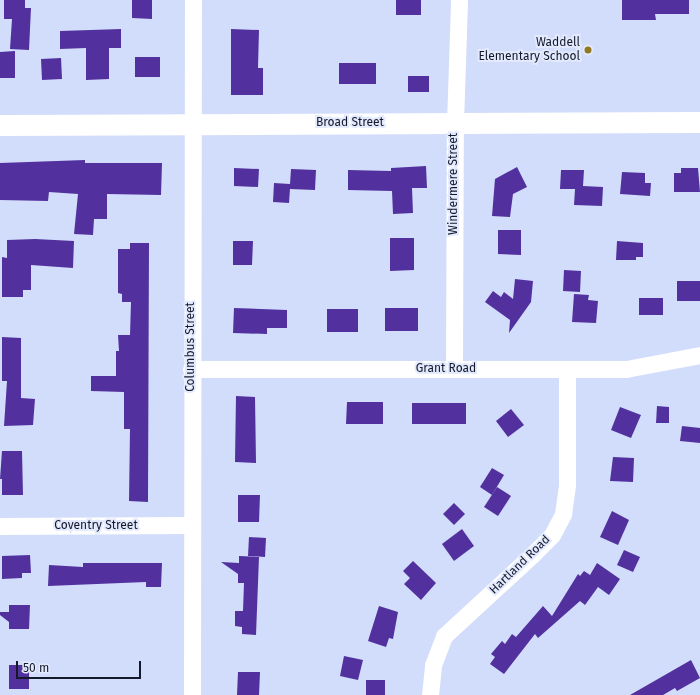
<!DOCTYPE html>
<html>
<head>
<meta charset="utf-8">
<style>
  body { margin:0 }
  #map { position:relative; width:700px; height:695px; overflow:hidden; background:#d2dcfb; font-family:"Fira Sans",sans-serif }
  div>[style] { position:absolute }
  .building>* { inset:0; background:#52319f }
  .minor>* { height:17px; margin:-8.5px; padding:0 8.5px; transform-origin:8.5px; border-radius:8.5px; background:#fff }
  .tertiary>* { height:21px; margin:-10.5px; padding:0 10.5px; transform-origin:10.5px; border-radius:10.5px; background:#fff }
  .dots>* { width:11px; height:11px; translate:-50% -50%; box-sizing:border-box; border:2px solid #e3eafe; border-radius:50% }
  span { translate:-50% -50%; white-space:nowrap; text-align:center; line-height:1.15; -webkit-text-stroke:4px #e3eafe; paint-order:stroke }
  .poi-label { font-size:12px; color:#13182a }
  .right { translate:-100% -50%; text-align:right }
  .street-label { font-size:12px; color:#13182a }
  .scale { position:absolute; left:16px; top:661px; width:125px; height:18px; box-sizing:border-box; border:2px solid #13182a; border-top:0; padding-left:5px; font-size:12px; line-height:14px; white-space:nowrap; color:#13182a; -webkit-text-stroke:3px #e3eafe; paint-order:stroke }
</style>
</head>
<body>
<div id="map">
  <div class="building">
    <i style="clip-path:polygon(4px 0,25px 0,25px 8px,31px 8px,29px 50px,10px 49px,12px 19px,4px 19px)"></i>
    <i style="clip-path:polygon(132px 0,152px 0,152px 19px,132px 18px)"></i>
    <i style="clip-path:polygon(396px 0,421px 0,421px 15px,396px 15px)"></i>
    <i style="clip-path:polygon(622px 0,689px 0,689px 14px,655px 14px,656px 20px,622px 20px)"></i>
    <i style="clip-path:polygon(121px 29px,121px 48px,109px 48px,109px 79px,86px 80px,86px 48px,60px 49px,60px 31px)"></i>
    <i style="clip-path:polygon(231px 29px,259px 30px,258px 68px,263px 68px,263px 95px,231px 95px)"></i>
    <i style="clip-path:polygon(15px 51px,15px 78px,0 78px,0 52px)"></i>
    <i style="clip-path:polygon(135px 57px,160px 57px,160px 77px,135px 77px)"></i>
    <i style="clip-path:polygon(61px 58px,62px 79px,42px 80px,41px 59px)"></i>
    <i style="clip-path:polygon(339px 63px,376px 63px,376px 84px,339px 84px)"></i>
    <i style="clip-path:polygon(408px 76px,429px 76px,429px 92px,408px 92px)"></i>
    <i style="clip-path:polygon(85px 160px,85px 163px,162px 163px,161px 195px,107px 194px,107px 219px,94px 219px,93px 235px,74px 234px,78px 194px,49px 192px,48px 201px,0 200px,0 163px)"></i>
    <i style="clip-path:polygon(426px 166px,427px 188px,412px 188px,413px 213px,393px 214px,392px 191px,348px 190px,348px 170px,391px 171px,391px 168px)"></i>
    <i style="clip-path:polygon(517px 167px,527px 187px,513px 194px,510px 217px,492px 216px,495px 179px)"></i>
    <i style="clip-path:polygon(234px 168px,259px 169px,258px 187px,234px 186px)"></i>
    <i style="clip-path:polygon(681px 168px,698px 168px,700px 192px,674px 192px,674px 173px,681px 173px)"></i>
    <i style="clip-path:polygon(291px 169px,316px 170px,315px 190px,290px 189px,289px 203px,273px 202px,274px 183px,290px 184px)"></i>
    <i style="clip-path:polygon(561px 170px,584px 170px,583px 186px,603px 187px,602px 206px,574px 205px,575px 189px,560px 189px)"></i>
    <i style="clip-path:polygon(622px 172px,645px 173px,645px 183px,651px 183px,650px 196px,620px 194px)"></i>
    <i style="clip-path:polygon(498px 230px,521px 230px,521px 255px,498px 254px)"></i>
    <i style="clip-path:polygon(390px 238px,414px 238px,414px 270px,390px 271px)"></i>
    <i style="clip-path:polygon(35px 239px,74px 241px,73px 268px,31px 265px,31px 290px,23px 290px,23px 297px,2px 297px,2px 257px,7px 258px,7px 240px)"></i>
    <i style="clip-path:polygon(233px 241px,253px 241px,252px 265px,233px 265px)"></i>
    <i style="clip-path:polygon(617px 241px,643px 243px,643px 257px,636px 257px,636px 260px,616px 260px)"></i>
    <i style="clip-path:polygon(130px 243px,149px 243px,148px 502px,129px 501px,130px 429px,124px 429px,124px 392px,91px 391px,91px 376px,116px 376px,116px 351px,119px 351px,118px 335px,130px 335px,131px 302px,122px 302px,122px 294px,118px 293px,118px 249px,130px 249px)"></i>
    <i style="clip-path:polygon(564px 270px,581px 271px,580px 292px,563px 291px)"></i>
    <i style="clip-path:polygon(515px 279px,533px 281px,531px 302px,509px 333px,510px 320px,485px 302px,493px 291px,501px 297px,504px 292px,513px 299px)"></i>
    <i style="clip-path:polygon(677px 281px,700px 281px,700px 301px,677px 301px)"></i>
    <i style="clip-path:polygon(574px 294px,589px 295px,588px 300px,598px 301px,596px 323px,572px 322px)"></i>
    <i style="clip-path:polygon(639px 298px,663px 298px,663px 315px,639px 315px)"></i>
    <i style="clip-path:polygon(234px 308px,287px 310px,287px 328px,267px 328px,267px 334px,233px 333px)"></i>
    <i style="clip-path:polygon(385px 308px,418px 308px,418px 331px,385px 331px)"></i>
    <i style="clip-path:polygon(327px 309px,358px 309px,358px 332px,327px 332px)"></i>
    <i style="clip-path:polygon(2px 337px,21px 338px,21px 398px,35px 399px,33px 425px,4px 426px,7px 381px,2px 381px)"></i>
    <i style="clip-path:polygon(236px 396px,255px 397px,256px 463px,235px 462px)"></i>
    <i style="clip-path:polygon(347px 402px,383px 402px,383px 424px,346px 424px)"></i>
    <i style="clip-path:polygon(412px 403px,466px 403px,466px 424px,412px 424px)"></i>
    <i style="clip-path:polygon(657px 406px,669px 407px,669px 423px,656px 423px)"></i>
    <i style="clip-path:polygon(620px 407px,641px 415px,631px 438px,611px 430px)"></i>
    <i style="clip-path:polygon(511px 409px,524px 425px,508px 437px,496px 421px)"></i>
    <i style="clip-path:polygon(682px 426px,700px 428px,700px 443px,680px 441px)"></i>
    <i style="clip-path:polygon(2px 451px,22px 451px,23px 495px,2px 495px,2px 479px,0 479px)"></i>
    <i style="clip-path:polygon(613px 457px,634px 458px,633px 482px,610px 481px)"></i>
    <i style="clip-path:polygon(492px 468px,504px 475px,492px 495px,480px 487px)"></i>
    <i style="clip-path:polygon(497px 487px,511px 496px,498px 516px,484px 507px)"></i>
    <i style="clip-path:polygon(238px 495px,260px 495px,259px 522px,238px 522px)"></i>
    <i style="clip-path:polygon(454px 503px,465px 514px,454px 525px,443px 514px)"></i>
    <i style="clip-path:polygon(612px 511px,629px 520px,618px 545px,600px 537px)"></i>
    <i style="clip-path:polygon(462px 529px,474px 546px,454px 561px,442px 544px)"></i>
    <i style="clip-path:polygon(249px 537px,266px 538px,265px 557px,248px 556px)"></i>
    <i style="clip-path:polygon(624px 550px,640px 557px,633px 572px,617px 565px)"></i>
    <i style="clip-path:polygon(30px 555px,31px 573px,22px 573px,22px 578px,2px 579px,2px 556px)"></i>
    <i style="clip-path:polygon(239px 556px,259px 557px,256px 635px,242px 634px,242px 627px,235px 626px,235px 611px,243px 611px,244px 583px,238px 583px,238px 574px,221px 562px,239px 563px)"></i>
    <i style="clip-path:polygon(413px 561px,436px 583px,421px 600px,404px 584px,410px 578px,403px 571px)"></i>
    <i style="clip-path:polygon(83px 563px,162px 563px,161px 587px,146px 587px,146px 582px,48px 586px,49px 565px,83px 567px)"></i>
    <i style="clip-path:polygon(597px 563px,620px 579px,609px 595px,598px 587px,585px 605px,580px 601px,538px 638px,535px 634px,504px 674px,490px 664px,495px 657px,491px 654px,502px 641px,505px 644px,512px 634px,516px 637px,543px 606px,552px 616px,578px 574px,580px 576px,584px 571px,590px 575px)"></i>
    <i style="clip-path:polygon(9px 605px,30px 605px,29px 629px,9px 629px,9px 622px,0 615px,0 612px,9px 612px)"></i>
    <i style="clip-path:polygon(379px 606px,398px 612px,393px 639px,389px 638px,386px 647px,368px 641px)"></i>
    <i style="clip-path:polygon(344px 656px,363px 660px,358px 680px,340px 676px)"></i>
    <i style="clip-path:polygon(691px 660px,700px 678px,677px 691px,675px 688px,663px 695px,630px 695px)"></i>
    <i style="clip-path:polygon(9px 665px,29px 665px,29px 689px,9px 689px)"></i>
    <i style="clip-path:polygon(238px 672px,260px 672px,259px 695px,237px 695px)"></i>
    <i style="clip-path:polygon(366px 680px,385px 680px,385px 695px,366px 695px)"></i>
  </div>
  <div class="minor">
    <i style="left:191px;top:369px;width:435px"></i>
    <i style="left:626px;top:369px;width:75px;rotate:-10.7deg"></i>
    <i style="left:454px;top:369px;width:246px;rotate:-89.8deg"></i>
    <i style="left:455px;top:123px;width:123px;rotate:-88.1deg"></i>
    <i style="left:0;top:526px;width:192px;rotate:-0.3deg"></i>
    <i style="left:192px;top:695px;width:695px;rotate:-89.92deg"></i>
    <i style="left:430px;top:695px;width:30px;rotate:-84deg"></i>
    <i style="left:433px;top:665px;width:31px;rotate:-69deg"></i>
    <i style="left:444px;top:636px;width:120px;rotate:-42.6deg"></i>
    <i style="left:532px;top:555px;width:28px;rotate:-45deg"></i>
    <i style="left:552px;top:535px;width:24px;rotate:-62deg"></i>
    <i style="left:563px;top:514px;width:30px;rotate:-82deg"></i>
    <i style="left:567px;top:484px;width:115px;rotate:-90deg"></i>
  </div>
  <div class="tertiary">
    <i style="left:0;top:125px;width:700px;rotate:-0.25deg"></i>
  </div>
  <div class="dots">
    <i style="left:588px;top:50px;background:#93781e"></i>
  </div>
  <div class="poi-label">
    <span class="right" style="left:580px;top:50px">Waddell<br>Elementary School</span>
  </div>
  <div class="street-label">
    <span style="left:350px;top:123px">Broad Street</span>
    <span style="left:454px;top:184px;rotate:-90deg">Windermere Street</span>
    <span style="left:191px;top:347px;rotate:-90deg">Columbus Street</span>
    <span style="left:446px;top:369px">Grant Road</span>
    <span style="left:96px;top:526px">Coventry Street</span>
    <span style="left:520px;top:565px;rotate:-44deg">Hartland Road</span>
  </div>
  <div class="scale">50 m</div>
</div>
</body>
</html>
